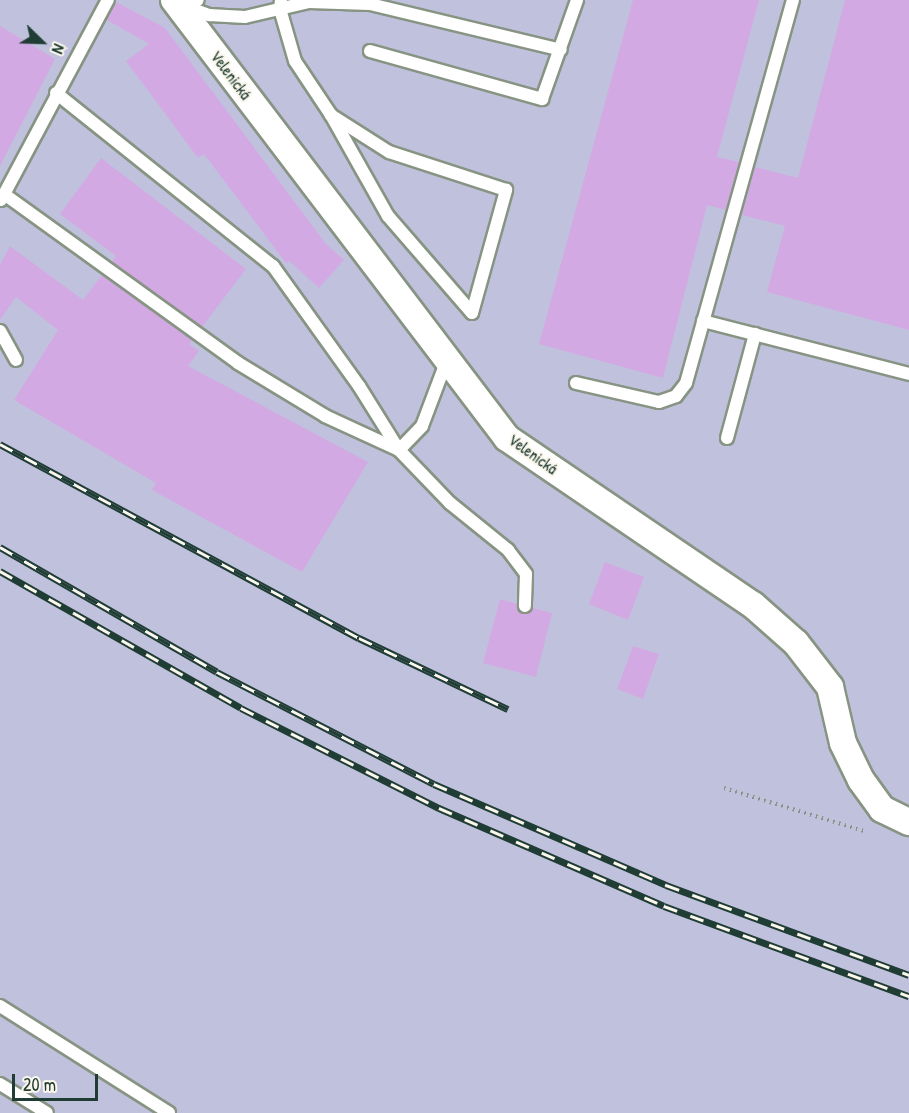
<!DOCTYPE html>
<html>
<head>
<meta charset="utf-8">
<style>
  body { margin:0 }
  #map { position:relative; width:909px; height:1113px; overflow:hidden; background:#f1ebd2; font-family:"Patrick Hand",sans-serif }
  div>[style] { position:absolute }
  .industrial>* { inset:0; background:#c0c2dd }
  .building>* { inset:0; background:#d2a9e3 }
  .path>* { height:4px; margin-top:-2px; transform-origin:0; background:repeating-linear-gradient(90deg,#889483 0 1.5px,transparent 0 6px) }
  .roads { filter:drop-shadow(2px 0 #889483) drop-shadow(-2px 0 #889483) drop-shadow(0 2px #889483) drop-shadow(0 -2px #889483) }
  .service>* { height:12px; margin:-6px; padding:0 6px; transform-origin:6px; border-radius:6px; background:#fff }
  .minor>* { height:26px; margin:-13px; padding:0 13px; transform-origin:13px; border-radius:13px; background:#fff }
  .rail>* { height:7px; margin-top:-3.5px; transform-origin:0; background:repeating-linear-gradient(90deg,#fbf7ec 0 14px,#1f3d34 0 28px); box-sizing:border-box; border-block:2px solid #1f3d34 }
  span { translate:-50% -50%; white-space:nowrap; text-align:center; line-height:1.15; -webkit-text-stroke:4.5px #fbf7ec; paint-order:stroke }
  .street-label { font-size:16px; color:#1f3d34 }
  .north { position:absolute; left:12px; top:12px; width:60px; height:60px; -webkit-text-stroke:4px #fbf7ec; paint-order:stroke; rotate:113deg; font-size:16px; font-weight:700; line-height:24px; text-align:center; color:#1f3d34 }
  .north::after { content:''; display:block; margin:auto; width:21px; height:27px; background:#1f3d34; clip-path:polygon(50% 0,100% 100%,50% 72%,0 100%) }
  .scale { position:absolute; left:12px; top:1074px; width:86px; height:27px; box-sizing:border-box; border:3px solid #1f3d34; border-top:0; padding-left:8px; font-size:18px; line-height:21px; white-space:nowrap; color:#1f3d34; -webkit-text-stroke:4px #fbf7ec; paint-order:stroke }
</style>
</head>
<body>
<div id="map">
  <div class="industrial">
    <i style="clip-path:polygon(0 0,909px 0,909px 1113px,0 1113px)"></i>
  </div>
  <div class="building">
    <i style="clip-path:polygon(633px 0,759px 0,717px 157px,739px 162px,726px 210px,707px 205px,663px 378px,539px 344px)"></i>
    <i style="clip-path:polygon(845px 0,909px 0,909px 330px,767px 292px,785px 226px,742px 215px,755px 167px,798px 178px)"></i>
    <i style="clip-path:polygon(116px 2px,165px 28px,326px 244px,344px 260px,319px 288px,289px 261px,286px 263px,204px 154px,198px 158px,126px 61px,149px 44px,107px 20px)"></i>
    <i style="clip-path:polygon(0 26px,55px 59px,0 166px)"></i>
    <i style="clip-path:polygon(101px 158px,246px 269px,202px 327px,112px 262px,116px 256px,60px 214px)"></i>
    <i style="clip-path:polygon(10px 246px,83px 300px,102px 275px,192px 340px,189px 344px,199px 351px,188px 366px,368px 462px,302px 572px,152px 490px,156px 483px,14px 400px,58px 330px,16px 297px,0 320px,0 265px)"></i>
    <i style="clip-path:polygon(605px 562px,644px 577px,628px 620px,589px 604px)"></i>
    <i style="clip-path:polygon(500px 599px,517px 604px,524px 614px,533px 608px,552px 613px,536px 677px,483px 663px)"></i>
    <i style="clip-path:polygon(633px 646px,659px 654px,643px 699px,617px 689px)"></i>
  </div>
  <div class="path">
    <i style="left:724px;top:788px;width:146px;rotate:17.1deg"></i>
  </div>
  <div class="roads">
    <div class="service">
      <i style="left:281px;top:0;width:9px;rotate:96deg"></i>
      <i style="left:280px;top:9px;width:54px;rotate:73.9deg"></i>
      <i style="left:295px;top:61px;width:65px;rotate:56.3deg"></i>
      <i style="left:331px;top:115px;width:116px;rotate:60.6deg"></i>
      <i style="left:388px;top:216px;width:128px;rotate:49.1deg"></i>
      <i style="left:472px;top:313px;width:128px;rotate:-74.5deg"></i>
      <i style="left:506px;top:190px;width:123px;rotate:-162deg"></i>
      <i style="left:389px;top:152px;width:69px;rotate:-147.5deg"></i>
      <i style="left:178px;top:4px;width:20px;rotate:-11deg"></i>
      <i style="left:184px;top:6px;width:27px;rotate:20deg"></i>
      <i style="left:209px;top:15px;width:36px;rotate:3deg"></i>
      <i style="left:245px;top:17px;width:66px;rotate:-13.2deg"></i>
      <i style="left:309px;top:2px;width:61px;rotate:1.9deg"></i>
      <i style="left:370px;top:4px;width:196px;rotate:13.5deg"></i>
      <i style="left:370px;top:51px;width:179px;rotate:15.6deg"></i>
      <i style="left:542px;top:99px;width:105px;rotate:-70.5deg"></i>
      <i style="left:56px;top:93px;width:278px;rotate:38.6deg"></i>
      <i style="left:273px;top:266px;width:148px;rotate:54.4deg"></i>
      <i style="left:359px;top:386px;width:75px;rotate:58deg"></i>
      <i style="left:399px;top:450px;width:74px;rotate:46.1deg"></i>
      <i style="left:450px;top:503px;width:75px;rotate:39deg"></i>
      <i style="left:508px;top:550px;width:30px;rotate:53deg"></i>
      <i style="left:526px;top:574px;width:32px;rotate:92deg"></i>
      <i style="left:4px;top:194px;width:289px;rotate:35.8deg"></i>
      <i style="left:238px;top:363px;width:102px;rotate:31.3deg"></i>
      <i style="left:325px;top:416px;width:81px;rotate:24.7deg"></i>
      <i style="left:399px;top:450px;width:33px;rotate:-46deg"></i>
      <i style="left:422px;top:426px;width:71px;rotate:-69.3deg"></i>
      <i style="left:1px;top:200px;width:227px;rotate:-61.9deg"></i>
      <i style="left:703px;top:321px;width:213px;rotate:14.4deg"></i>
      <i style="left:0;top:331px;width:33px;rotate:61deg"></i>
      <i style="left:576px;top:383px;width:85px;rotate:12.9deg"></i>
      <i style="left:659px;top:402px;width:18px;rotate:-19deg"></i>
      <i style="left:676px;top:396px;width:16px;rotate:-52deg"></i>
      <i style="left:686px;top:383px;width:398px;rotate:-74.4deg"></i>
      <i style="left:727px;top:438px;width:108px;rotate:-74.9deg"></i>
      <i style="left:0;top:1006px;width:200px;rotate:32.3deg"></i>
      <i style="left:0;top:1084px;width:55px;rotate:31.7deg"></i>
    </div>
    <div class="minor">
      <i style="left:174px;top:0;width:550px;rotate:52.76deg"></i>
      <i style="left:507px;top:438px;width:297px;rotate:34.2deg"></i>
      <i style="left:753px;top:605px;width:57px;rotate:41.5deg"></i>
      <i style="left:796px;top:643px;width:56px;rotate:52.3deg"></i>
      <i style="left:830px;top:687px;width:57px;rotate:76.9deg"></i>
      <i style="left:843px;top:743px;width:41px;rotate:64.1deg"></i>
      <i style="left:861px;top:780px;width:36px;rotate:54deg"></i>
      <i style="left:882px;top:809px;width:30px;rotate:26deg"></i>
    </div>
  </div>
  <div class="rail">
    <i style="left:0;top:444px;width:408px;rotate:28.4deg"></i>
    <i style="left:359px;top:638px;width:165px;rotate:25.5deg"></i>
    <i style="left:0;top:547px;width:250px;rotate:29.9deg"></i>
    <i style="left:217px;top:672px;width:244px;rotate:27.3deg"></i>
    <i style="left:434px;top:784px;width:253px;rotate:23.5deg"></i>
    <i style="left:666px;top:885px;width:259px;rotate:20.3deg"></i>
    <i style="left:0;top:571px;width:277px;rotate:29.6deg"></i>
    <i style="left:241px;top:708px;width:222px;rotate:26.8deg"></i>
    <i style="left:439px;top:808px;width:245px;rotate:23.5deg"></i>
    <i style="left:664px;top:906px;width:261px;rotate:20.2deg"></i>
  </div>
  <div class="street-label">
    <span style="left:231px;top:75px;rotate:53deg">Velenická</span>
    <span style="left:533px;top:454px;rotate:36deg">Velenická</span>
  </div>
  <div class="north">N</div>
  <div class="scale">20 m</div>
</div>
</body>
</html>
